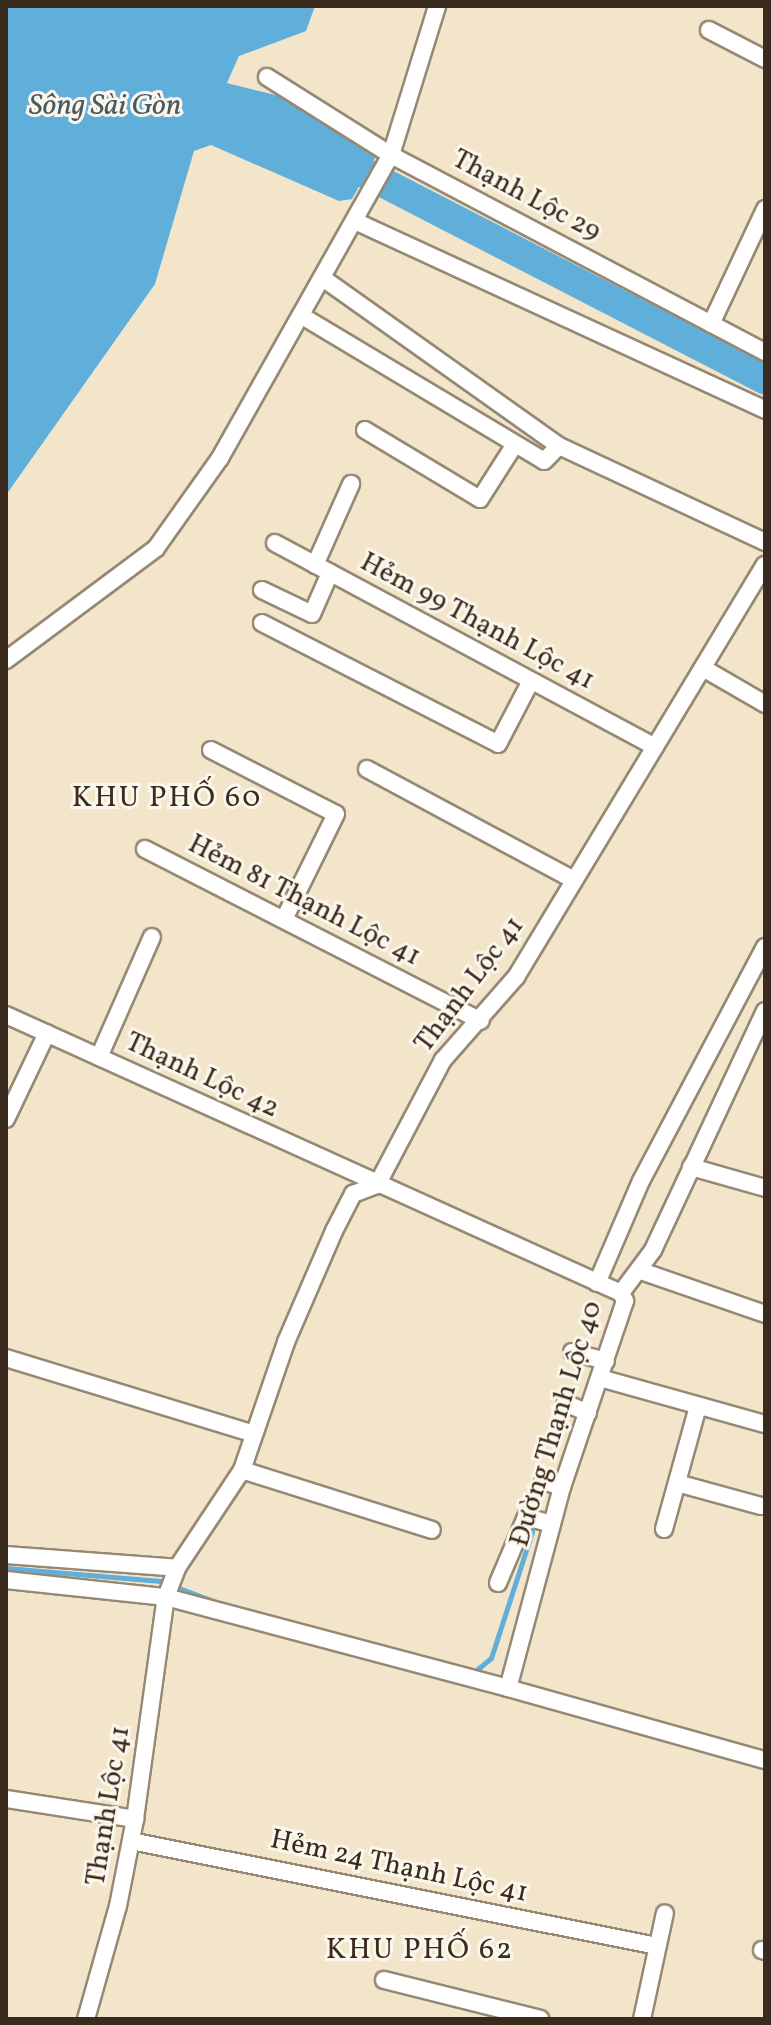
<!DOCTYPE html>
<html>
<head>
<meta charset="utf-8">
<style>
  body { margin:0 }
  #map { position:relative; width:771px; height:2025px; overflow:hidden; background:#f2e5ca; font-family:Vollkorn,serif }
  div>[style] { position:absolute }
  .water>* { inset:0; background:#60afda }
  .stream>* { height:5px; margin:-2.5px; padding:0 2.5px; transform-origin:2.5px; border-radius:2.5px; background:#60afda }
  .river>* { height:30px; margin:-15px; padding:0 15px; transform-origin:15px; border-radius:15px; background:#60afda }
  .roads { filter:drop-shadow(2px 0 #968874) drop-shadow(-2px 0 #968874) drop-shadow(0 2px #968874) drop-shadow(0 -2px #968874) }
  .minor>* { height:16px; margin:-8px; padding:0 8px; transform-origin:8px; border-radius:8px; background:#fff }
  span { translate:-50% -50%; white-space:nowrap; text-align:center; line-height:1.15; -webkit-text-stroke:6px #fbf7ec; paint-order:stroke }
  .street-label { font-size:28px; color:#3b2a1e }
  .water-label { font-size:30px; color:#485960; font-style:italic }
  .neighbourhood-label { font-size:30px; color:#3b2a1e; letter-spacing:2px }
  .frame { position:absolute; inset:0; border:8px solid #3b2a1e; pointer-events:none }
</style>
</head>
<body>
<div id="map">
  <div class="water">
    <i style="clip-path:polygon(6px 6px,315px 6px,306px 31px,239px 56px,227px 83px,288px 98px,370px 146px,375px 158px,352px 199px,339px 201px,211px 145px,194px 151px,155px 284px,6px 495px)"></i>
  </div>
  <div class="stream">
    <i style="left:6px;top:1568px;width:155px;rotate:4.8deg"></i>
    <i style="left:160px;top:1581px;width:68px;rotate:20.6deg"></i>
    <i style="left:473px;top:1673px;width:23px;rotate:-40deg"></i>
    <i style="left:491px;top:1658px;width:133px;rotate:-72deg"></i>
  </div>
  <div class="river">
    <i style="left:330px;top:155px;width:490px;rotate:27.3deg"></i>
  </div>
  <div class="roads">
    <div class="minor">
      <i style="left:709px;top:30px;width:63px;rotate:27.4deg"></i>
      <i style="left:267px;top:77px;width:146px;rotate:32.2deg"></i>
      <i style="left:391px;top:155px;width:423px;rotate:27.8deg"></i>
      <i style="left:357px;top:222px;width:449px;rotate:24.7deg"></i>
      <i style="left:324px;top:279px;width:288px;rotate:35.4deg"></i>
      <i style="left:559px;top:446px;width:227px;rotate:25deg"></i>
      <i style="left:302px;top:316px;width:282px;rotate:30.9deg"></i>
      <i style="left:544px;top:461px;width:21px;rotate:-45deg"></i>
      <i style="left:711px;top:324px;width:127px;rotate:-64.8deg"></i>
      <i style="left:365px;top:430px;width:134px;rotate:31deg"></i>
      <i style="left:480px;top:499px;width:65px;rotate:-57.5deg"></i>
      <i style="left:275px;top:543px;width:431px;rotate:28.2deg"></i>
      <i style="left:315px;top:565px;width:89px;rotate:-66deg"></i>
      <i style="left:262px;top:590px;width:55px;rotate:25.6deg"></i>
      <i style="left:312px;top:614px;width:45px;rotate:-66.3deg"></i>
      <i style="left:262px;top:623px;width:265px;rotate:27.1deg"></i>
      <i style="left:498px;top:744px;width:71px;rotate:-62.4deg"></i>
      <i style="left:6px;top:660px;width:187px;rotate:-36.7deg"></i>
      <i style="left:156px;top:548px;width:110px;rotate:-54.6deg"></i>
      <i style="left:220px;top:458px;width:348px;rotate:-60.6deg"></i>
      <i style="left:391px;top:155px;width:156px;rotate:-72.8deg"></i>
      <i style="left:703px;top:668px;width:72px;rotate:30.1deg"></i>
      <i style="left:211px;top:750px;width:140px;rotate:27.1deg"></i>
      <i style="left:336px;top:814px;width:117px;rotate:116.3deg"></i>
      <i style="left:367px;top:769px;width:235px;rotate:28.2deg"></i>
      <i style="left:145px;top:849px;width:377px;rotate:27.1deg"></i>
      <i style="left:6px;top:1015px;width:675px;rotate:24.32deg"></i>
      <i style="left:621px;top:1293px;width:9px;rotate:63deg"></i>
      <i style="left:625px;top:1301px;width:196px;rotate:108.7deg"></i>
      <i style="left:562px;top:1487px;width:208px;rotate:105deg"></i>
      <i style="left:508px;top:1688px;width:267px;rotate:15.7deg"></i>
      <i style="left:99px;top:1057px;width:131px;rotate:-66.2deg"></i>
      <i style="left:6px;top:1119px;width:95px;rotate:-64.5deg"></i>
      <i style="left:691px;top:1167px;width:77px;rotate:15.8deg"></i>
      <i style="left:641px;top:1271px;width:131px;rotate:19.1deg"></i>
      <i style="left:597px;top:1283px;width:111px;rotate:-66.7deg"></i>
      <i style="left:641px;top:1181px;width:265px;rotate:-62.1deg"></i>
      <i style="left:621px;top:1293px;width:54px;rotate:-53.3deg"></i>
      <i style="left:653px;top:1250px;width:264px;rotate:-64.9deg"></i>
      <i style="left:572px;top:1352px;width:35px;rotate:15deg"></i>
      <i style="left:6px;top:1358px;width:259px;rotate:17deg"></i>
      <i style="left:600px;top:1378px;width:171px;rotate:15.6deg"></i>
      <i style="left:565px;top:1403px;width:25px;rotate:23deg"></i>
      <i style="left:242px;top:1470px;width:199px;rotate:17.5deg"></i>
      <i style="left:543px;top:1481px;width:20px;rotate:18deg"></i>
      <i style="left:677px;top:1483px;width:87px;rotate:15.3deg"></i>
      <i style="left:664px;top:1529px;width:128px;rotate:-74.5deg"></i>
      <i style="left:6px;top:1555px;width:171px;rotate:4.3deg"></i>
      <i style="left:6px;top:1580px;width:161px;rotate:6.1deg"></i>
      <i style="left:166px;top:1597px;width:354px;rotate:14.9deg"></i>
      <i style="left:498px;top:1583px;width:72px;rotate:-67deg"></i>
      <i style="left:526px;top:1517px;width:27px;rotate:15deg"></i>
      <i style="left:6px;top:1799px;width:131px;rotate:8.8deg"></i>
      <i style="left:131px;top:1841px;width:536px;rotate:11.29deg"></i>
      <i style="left:762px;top:1950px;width:3px;rotate:18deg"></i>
      <i style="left:384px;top:1980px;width:161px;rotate:14deg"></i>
      <i style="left:86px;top:2019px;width:117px;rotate:-74.2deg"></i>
      <i style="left:118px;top:1906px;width:89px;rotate:-78.9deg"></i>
      <i style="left:135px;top:1819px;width:224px;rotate:-82.1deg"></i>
      <i style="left:166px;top:1597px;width:31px;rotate:-69deg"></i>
      <i style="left:177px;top:1568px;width:118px;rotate:-56.4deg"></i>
      <i style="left:242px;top:1470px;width:135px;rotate:-71deg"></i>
      <i style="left:286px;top:1342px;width:121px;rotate:-66.6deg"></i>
      <i style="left:334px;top:1231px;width:42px;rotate:-62.8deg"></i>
      <i style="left:353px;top:1194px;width:26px;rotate:-21deg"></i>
      <i style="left:377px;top:1185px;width:141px;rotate:-62.2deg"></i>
      <i style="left:443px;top:1060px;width:111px;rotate:-48.7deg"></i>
      <i style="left:516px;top:977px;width:481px;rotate:-58.9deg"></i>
      <i style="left:642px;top:2019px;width:108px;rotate:-77.8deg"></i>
    </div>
  </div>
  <div class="street-label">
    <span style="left:526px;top:196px;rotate:28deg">Thạnh Lộc 29</span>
    <span style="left:477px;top:622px;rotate:28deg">Hẻm 99 Thạnh Lộc 41</span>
    <span style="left:304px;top:901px;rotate:27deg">Hẻm 81 Thạnh Lộc 41</span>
    <span style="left:470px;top:985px;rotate:-53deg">Thạnh Lộc 41</span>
    <span style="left:202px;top:1076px;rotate:25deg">Thạnh Lộc 42</span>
    <span style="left:557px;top:1424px;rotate:-73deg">Đường Thạnh Lộc 40</span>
    <span style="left:109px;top:1806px;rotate:-81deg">Thạnh Lộc 41</span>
    <span style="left:399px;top:1867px;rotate:12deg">Hẻm 24 Thạnh Lộc 41</span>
  </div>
  <div class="water-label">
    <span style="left:105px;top:106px">Sông Sài Gòn</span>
  </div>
  <div class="neighbourhood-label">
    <span style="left:167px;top:798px">KHU PHỐ 60</span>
    <span style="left:420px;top:1950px">KHU PHỐ 62</span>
  </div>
  <div class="frame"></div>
</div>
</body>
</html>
